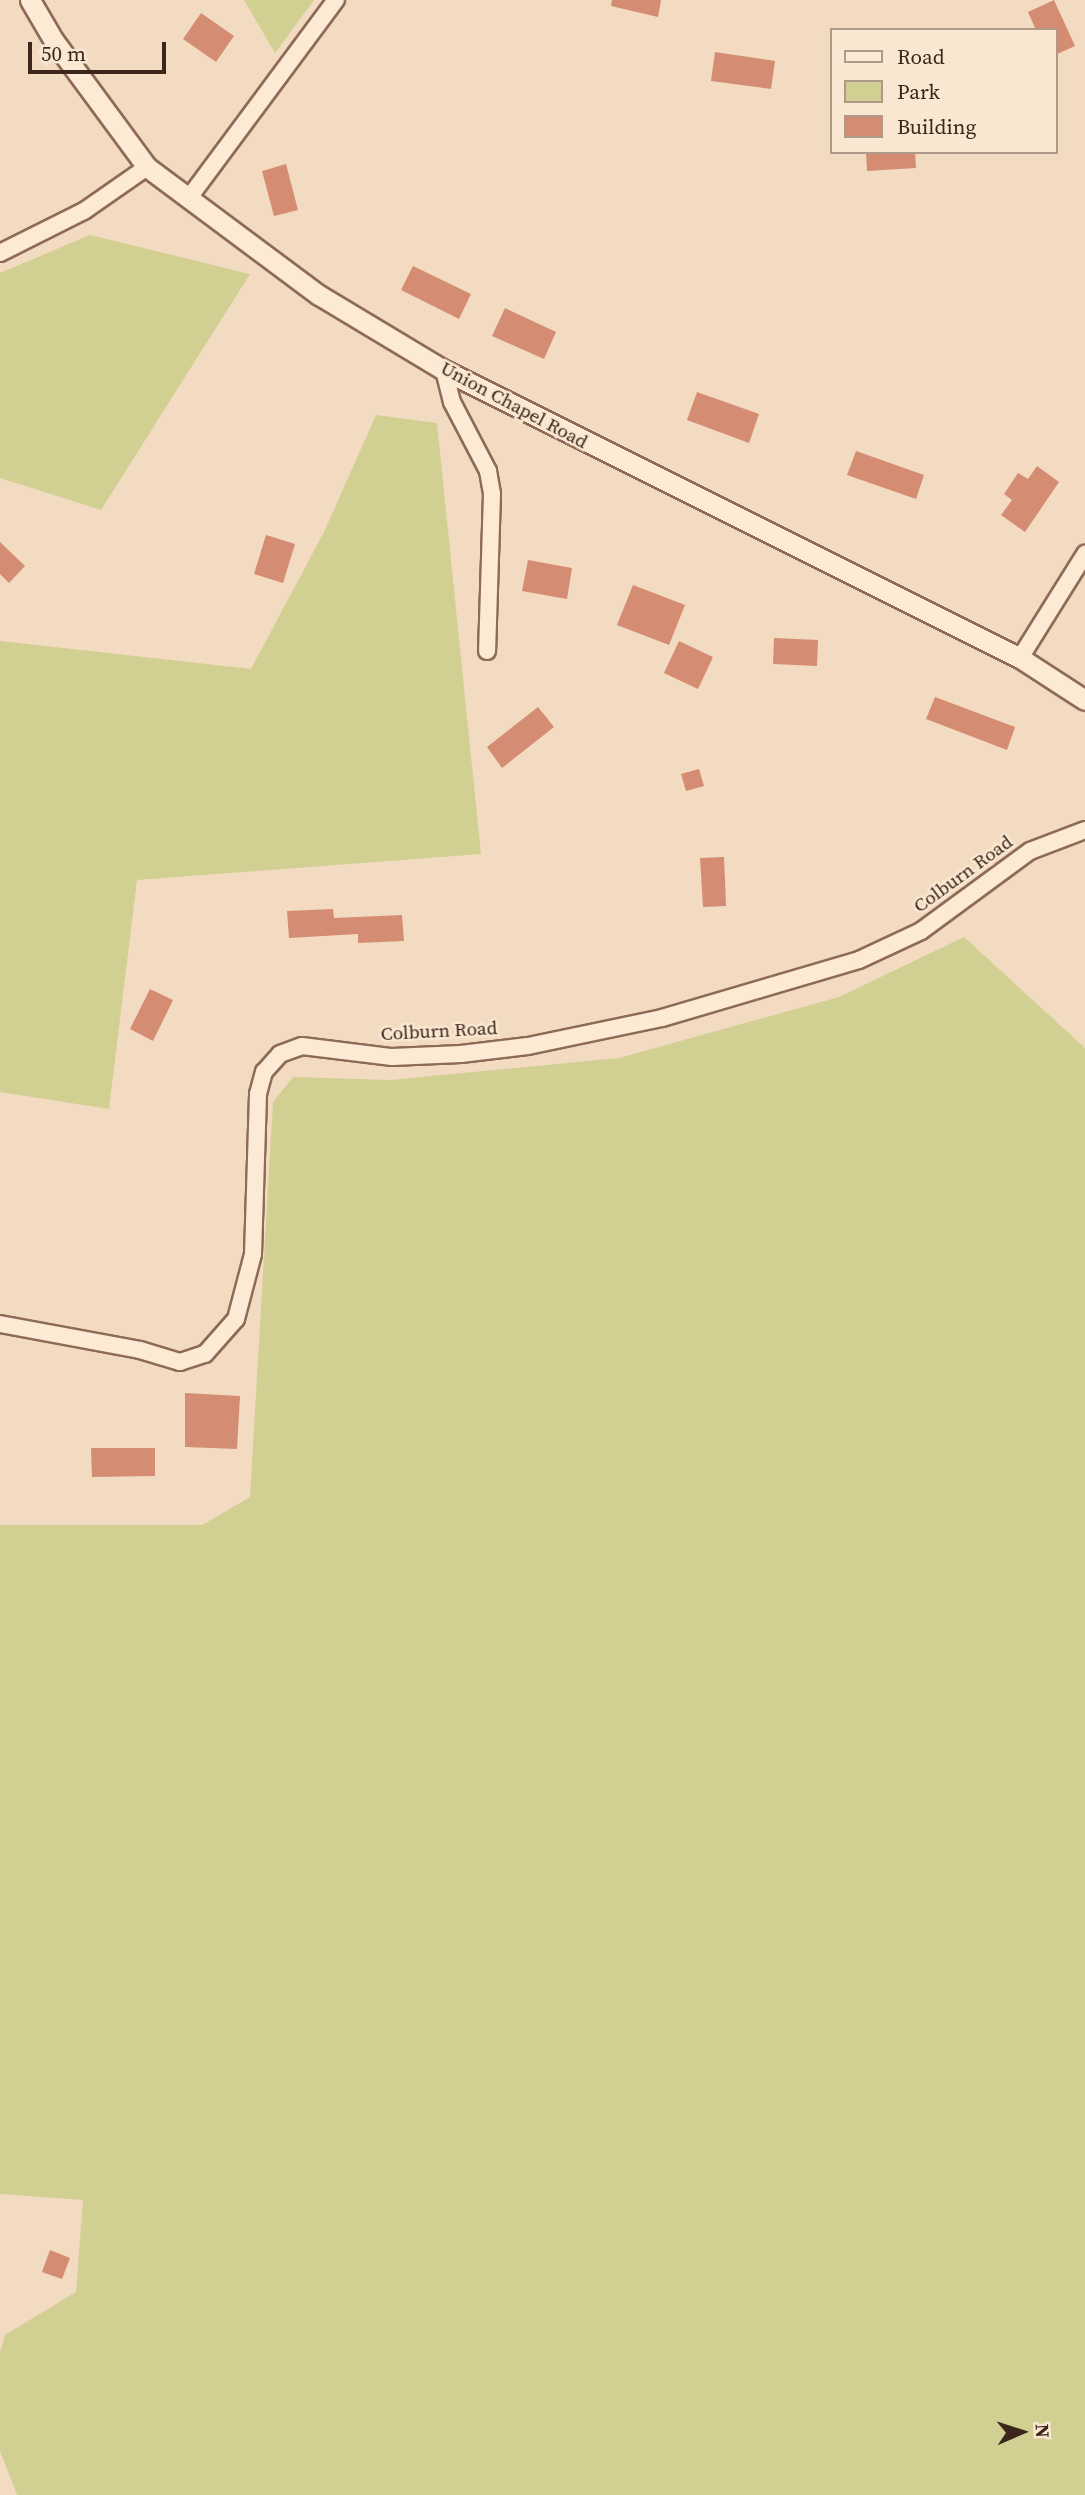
<!DOCTYPE html>
<html>
<head>
<meta charset="utf-8">
<style>
  body { margin:0 }
  #map { position:relative; width:1085px; height:2495px; overflow:hidden; background:#f2dbc1; font-family:"Source Serif 4",serif }
  div>[style] { position:absolute }
  .green>* { inset:0; background:#d2cf93 }
  .building>* { inset:0; background:#d48c73 }
  .roads { filter:drop-shadow(2px 0 #8e6b56) drop-shadow(-2px 0 #8e6b56) drop-shadow(0 2px #8e6b56) drop-shadow(0 -2px #8e6b56) }
  .minor>* { height:16px; margin:-8px; padding:0 8px; transform-origin:8px; border-radius:8px; background:#fcead5 }
  .tertiary>* { height:19px; margin:-9.5px; padding:0 9.5px; transform-origin:9.5px; border-radius:9.5px; background:#fcead5 }
  span { translate:-50% -50%; white-space:nowrap; text-align:center; line-height:1.15; -webkit-text-stroke:5px #f9e7d1; paint-order:stroke }
  .street-label { font-size:19px; color:#3c261c }
  .legend { position:absolute; left:830px; top:28px; width:228px; height:126px; box-sizing:border-box; background:#f9e7d1; border:2px solid #ad9a89; margin:0; padding:9px 12px; list-style:none; font-size:21px; color:#3c261c }
  .legend li { display:flex; align-items:center; gap:14px; height:35px }
  .legend b { width:35px; border:2px solid #ad9a89 }
  .north { position:absolute; left:987px; top:2397px; width:70px; height:70px; -webkit-text-stroke:5px #f9e7d1; paint-order:stroke; rotate:87deg; font-size:19px; font-weight:700; line-height:28px; text-align:center; color:#3c261c }
  .north::after { content:''; display:block; margin:auto; width:24px; height:32px; background:#3c261c; clip-path:polygon(50% 0,100% 100%,50% 72%,0 100%) }
  .scale { position:absolute; left:28px; top:42px; width:138px; height:32px; box-sizing:border-box; border:4px solid #3c261c; border-top:0; padding-left:9px; font-size:21px; line-height:24px; white-space:nowrap; color:#3c261c; -webkit-text-stroke:5px #f9e7d1; paint-order:stroke }
</style>
</head>
<body>
<div id="map">
  <div class="green">
    <i style="clip-path:polygon(244px 0,314px 0,275px 53px)"></i>
    <i style="clip-path:polygon(90px 235px,250px 274px,101px 510px,0 478px,0 273px)"></i>
    <i style="clip-path:polygon(376px 415px,437px 423px,481px 854px,137px 880px,109px 1109px,0 1092px,0 641px,251px 669px,324px 532px)"></i>
    <i style="clip-path:polygon(964px 937px,1085px 1048px,1085px 2495px,17px 2495px,0 2451px,0 2352px,5px 2335px,76px 2292px,83px 2200px,0 2194px,0 1525px,202px 1525px,250px 1497px,273px 1102px,293px 1077px,390px 1080px,619px 1058px,839px 997px)"></i>
  </div>
  <div class="building">
    <i style="clip-path:polygon(612px 0,661px 0,658px 17px,611px 6px)"></i>
    <i style="clip-path:polygon(1054px 0,1075px 46px,1055px 55px,1055px 30px,1036px 30px,1028px 12px)"></i>
    <i style="clip-path:polygon(201px 13px,234px 36px,216px 62px,183px 39px)"></i>
    <i style="clip-path:polygon(715px 52px,775px 61px,771px 89px,711px 81px)"></i>
    <i style="clip-path:polygon(866px 152px,915px 152px,916px 168px,867px 171px)"></i>
    <i style="clip-path:polygon(286px 164px,298px 210px,274px 216px,262px 171px)"></i>
    <i style="clip-path:polygon(413px 266px,471px 294px,459px 319px,401px 290px)"></i>
    <i style="clip-path:polygon(505px 308px,556px 332px,544px 359px,492px 336px)"></i>
    <i style="clip-path:polygon(697px 392px,759px 414px,749px 443px,687px 420px)"></i>
    <i style="clip-path:polygon(856px 451px,924px 475px,916px 499px,847px 475px)"></i>
    <i style="clip-path:polygon(1037px 466px,1059px 482px,1025px 532px,1001px 515px,1012px 500px,1004px 494px,1018px 473px,1028px 479px)"></i>
    <i style="clip-path:polygon(266px 535px,295px 544px,283px 583px,254px 574px)"></i>
    <i style="clip-path:polygon(0 542px,25px 566px,9px 583px,0 574px)"></i>
    <i style="clip-path:polygon(528px 560px,572px 568px,567px 599px,522px 591px)"></i>
    <i style="clip-path:polygon(633px 585px,685px 605px,669px 645px,617px 625px)"></i>
    <i style="clip-path:polygon(774px 638px,818px 640px,817px 666px,773px 664px)"></i>
    <i style="clip-path:polygon(679px 641px,713px 657px,698px 689px,664px 673px)"></i>
    <i style="clip-path:polygon(935px 697px,1015px 727px,1007px 750px,926px 719px)"></i>
    <i style="clip-path:polygon(538px 707px,554px 727px,502px 768px,487px 747px)"></i>
    <i style="clip-path:polygon(699px 769px,704px 786px,686px 791px,681px 774px)"></i>
    <i style="clip-path:polygon(724px 857px,726px 906px,703px 907px,700px 858px)"></i>
    <i style="clip-path:polygon(333px 909px,334px 918px,402px 915px,404px 941px,358px 943px,358px 934px,289px 938px,287px 911px)"></i>
    <i style="clip-path:polygon(150px 989px,173px 1000px,153px 1041px,130px 1029px)"></i>
    <i style="clip-path:polygon(185px 1393px,240px 1396px,237px 1449px,185px 1447px)"></i>
    <i style="clip-path:polygon(91px 1448px,155px 1448px,155px 1476px,92px 1477px)"></i>
    <i style="clip-path:polygon(50px 2250px,70px 2258px,62px 2279px,42px 2272px)"></i>
  </div>
  <div class="roads">
    <div class="minor">
      <i style="left:188px;top:199px;width:248px;rotate:-53.4deg"></i>
      <i style="left:0;top:253px;width:94px;rotate:-26.6deg"></i>
      <i style="left:84px;top:211px;width:77px;rotate:-34.9deg"></i>
      <i style="left:444px;top:370px;width:33px;rotate:76deg"></i>
      <i style="left:452px;top:402px;width:78px;rotate:62.4deg"></i>
      <i style="left:488px;top:471px;width:23px;rotate:80deg"></i>
      <i style="left:492px;top:494px;width:157px;rotate:91.8deg"></i>
      <i style="left:1020px;top:658px;width:123px;rotate:-58deg"></i>
      <i style="left:0;top:1324px;width:142px;rotate:10.5deg"></i>
      <i style="left:140px;top:1350px;width:42px;rotate:16.7deg"></i>
      <i style="left:180px;top:1362px;width:26px;rotate:-18deg"></i>
      <i style="left:205px;top:1354px;width:47px;rotate:-48.5deg"></i>
      <i style="left:236px;top:1319px;width:67px;rotate:-75.3deg"></i>
      <i style="left:253px;top:1254px;width:160px;rotate:-88.2deg"></i>
      <i style="left:258px;top:1094px;width:23px;rotate:-75deg"></i>
      <i style="left:264px;top:1072px;width:24px;rotate:-48deg"></i>
      <i style="left:280px;top:1054px;width:23px;rotate:-20deg"></i>
      <i style="left:302px;top:1046px;width:91px;rotate:7deg"></i>
      <i style="left:392px;top:1057px;width:69px;rotate:-2.5deg"></i>
      <i style="left:461px;top:1054px;width:67px;rotate:-6.8deg"></i>
      <i style="left:528px;top:1046px;width:137px;rotate:-11.8deg"></i>
      <i style="left:662px;top:1018px;width:205px;rotate:-16.4deg"></i>
      <i style="left:859px;top:960px;width:68px;rotate:-25.1deg"></i>
      <i style="left:921px;top:931px;width:135px;rotate:-36.3deg"></i>
      <i style="left:1030px;top:851px;width:59px;rotate:-20.9deg"></i>
    </div>
    <div class="tertiary">
      <i style="left:30px;top:0;width:48px;rotate:59.7deg"></i>
      <i style="left:54px;top:41px;width:157px;rotate:53.6deg"></i>
      <i style="left:147px;top:167px;width:214px;rotate:36.7deg"></i>
      <i style="left:319px;top:295px;width:146px;rotate:31deg"></i>
      <i style="left:444px;top:370px;width:644px;rotate:26.57deg"></i>
      <i style="left:1020px;top:658px;width:77px;rotate:32.9deg"></i>
    </div>
  </div>
  <div class="street-label">
    <span style="left:514px;top:405px;rotate:28deg">Union Chapel Road</span>
    <span style="left:963px;top:874px;rotate:-36deg">Colburn Road</span>
    <span style="left:439px;top:1031px;rotate:-3deg">Colburn Road</span>
  </div>
  <ul class="legend">
  <li><b style="height:9px;background:#fcead5"></b>Road</li>
  <li><b style="height:19px;background:#d2cf93"></b>Park</li>
  <li><b style="height:19px;background:#d48c73"></b>Building</li>
  </ul>
  <div class="north">N</div>
  <div class="scale">50 m</div>
</div>
</body>
</html>
